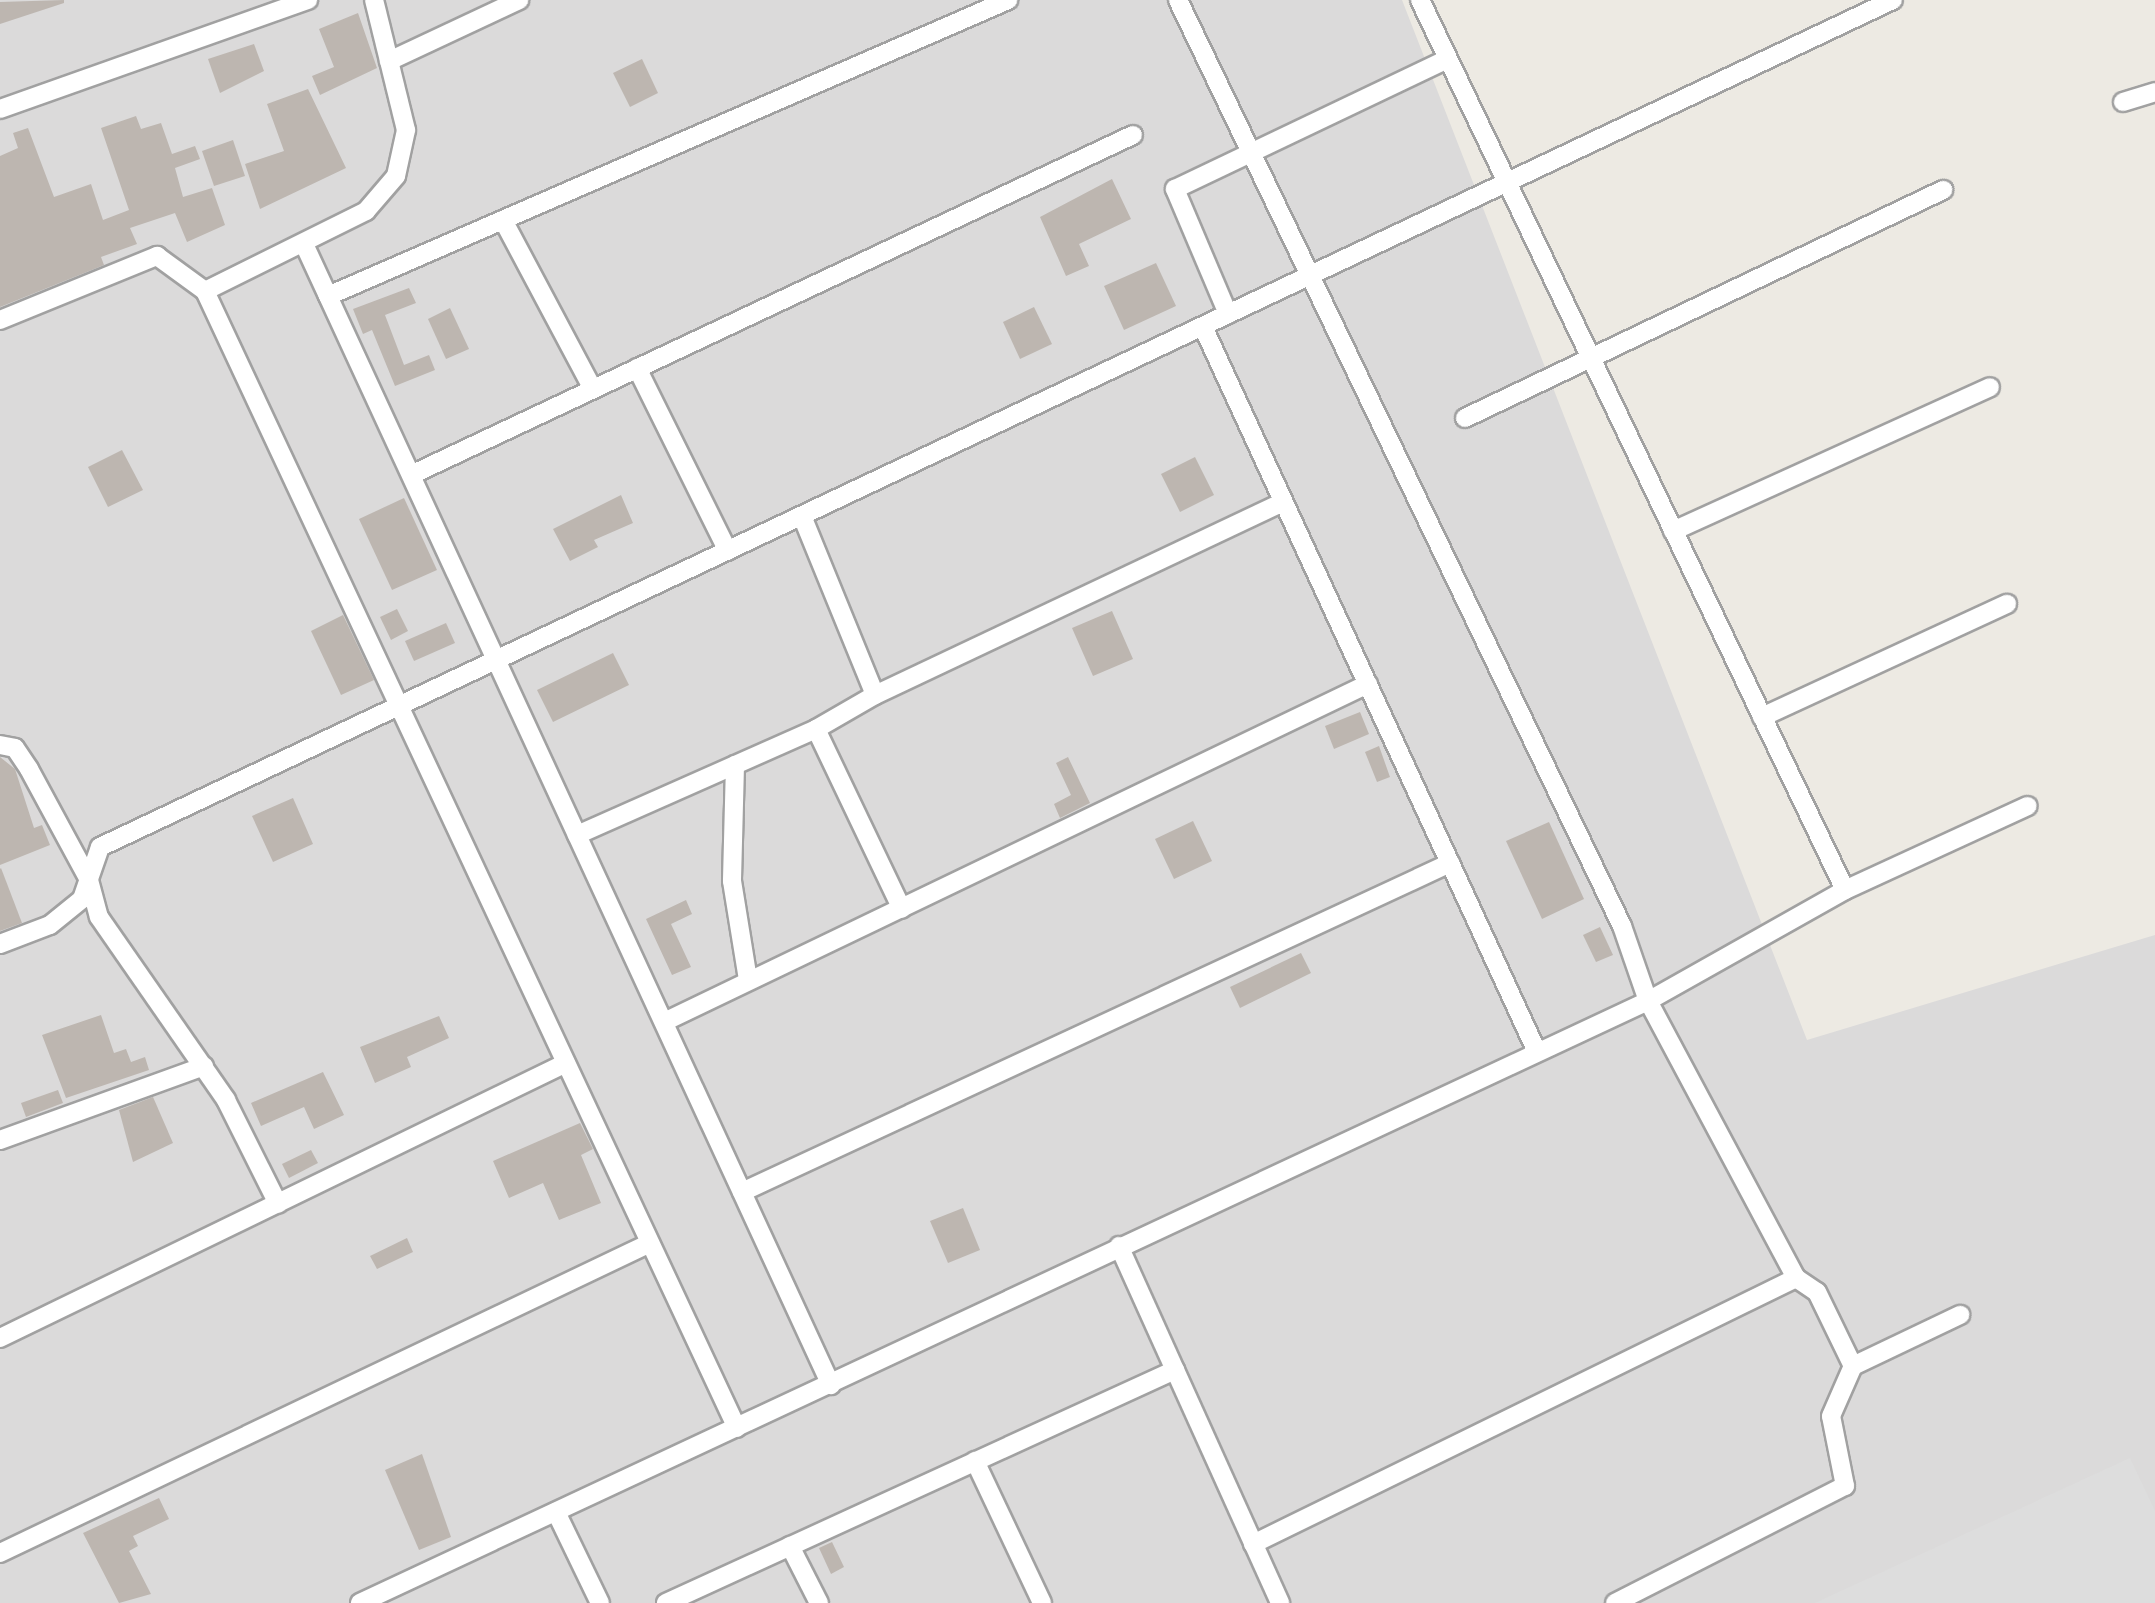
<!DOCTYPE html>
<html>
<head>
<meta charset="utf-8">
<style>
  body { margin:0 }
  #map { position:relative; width:2155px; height:1603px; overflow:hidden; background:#edeae3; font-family:"Sofia Sans Condensed",sans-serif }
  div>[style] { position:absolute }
  .residential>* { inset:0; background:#dbdada }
  .parking>* { inset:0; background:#ddd }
  .building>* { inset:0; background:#bdb6b0 }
  .roads { filter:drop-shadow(2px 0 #a1a1a1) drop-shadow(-2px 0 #a1a1a1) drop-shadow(0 2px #a1a1a1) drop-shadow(0 -2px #a1a1a1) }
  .street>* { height:18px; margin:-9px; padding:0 9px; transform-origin:9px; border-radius:9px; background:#fff }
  span { translate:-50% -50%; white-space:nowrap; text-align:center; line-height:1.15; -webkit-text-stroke:8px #fff; paint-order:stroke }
</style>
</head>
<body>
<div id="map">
  <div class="residential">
    <i style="clip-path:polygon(0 0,1402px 0,1807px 1040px,2155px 935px,2155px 1603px,0 1603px)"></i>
  </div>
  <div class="parking">
    <i style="clip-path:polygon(2130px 1458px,2155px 1511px,2155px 1603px,1815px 1603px)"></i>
  </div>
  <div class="building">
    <i style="clip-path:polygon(64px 0,64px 3px,0 24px,0 2px)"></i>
    <i style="clip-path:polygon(358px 13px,377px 68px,320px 95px,312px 76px,334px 67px,319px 29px)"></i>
    <i style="clip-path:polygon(254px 44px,264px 71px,220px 93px,208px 59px)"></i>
    <i style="clip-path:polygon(642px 59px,658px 93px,630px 107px,613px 73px)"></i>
    <i style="clip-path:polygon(308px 89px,346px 168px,260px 209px,245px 164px,284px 151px,267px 104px)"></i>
    <i style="clip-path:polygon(136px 116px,141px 129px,161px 123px,172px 154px,195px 146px,200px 159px,175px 168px,183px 197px,212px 188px,225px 225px,187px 242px,175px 213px,130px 228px,137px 244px,101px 257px,104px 265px,0 307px,0 156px,18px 148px,13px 133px,28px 128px,54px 197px,91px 184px,103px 220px,129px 210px,101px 128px)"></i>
    <i style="clip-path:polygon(233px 140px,245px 176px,214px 186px,202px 151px)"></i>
    <i style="clip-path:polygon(1112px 179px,1131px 219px,1079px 244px,1089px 266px,1066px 276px,1040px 217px)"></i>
    <i style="clip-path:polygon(1156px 263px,1176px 306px,1124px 330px,1104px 286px)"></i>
    <i style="clip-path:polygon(409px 288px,416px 303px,385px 315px,404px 365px,429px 355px,435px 370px,395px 386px,372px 330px,363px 334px,353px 309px)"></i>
    <i style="clip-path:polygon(1034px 307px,1052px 344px,1020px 359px,1003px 322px)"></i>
    <i style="clip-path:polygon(450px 308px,469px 349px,446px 359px,428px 319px)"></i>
    <i style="clip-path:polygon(122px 450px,143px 490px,108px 507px,88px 467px)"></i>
    <i style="clip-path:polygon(1195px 457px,1214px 495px,1180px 512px,1161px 474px)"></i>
    <i style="clip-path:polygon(621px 495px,633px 523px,594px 540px,598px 547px,570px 561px,553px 529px)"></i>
    <i style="clip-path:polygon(404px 498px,437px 570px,392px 590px,359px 519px)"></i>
    <i style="clip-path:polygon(397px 609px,408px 631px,391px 640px,380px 617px)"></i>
    <i style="clip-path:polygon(1112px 611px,1133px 659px,1093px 676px,1072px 628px)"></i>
    <i style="clip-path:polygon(343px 615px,374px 680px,341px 695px,311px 631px)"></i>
    <i style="clip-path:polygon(446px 623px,455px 643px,414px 661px,405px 641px)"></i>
    <i style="clip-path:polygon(613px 653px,629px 685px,553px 722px,537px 690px)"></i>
    <i style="clip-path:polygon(1360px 712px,1369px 734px,1334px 749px,1325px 726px)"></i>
    <i style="clip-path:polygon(1379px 746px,1390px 777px,1377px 782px,1365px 752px)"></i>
    <i style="clip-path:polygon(0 757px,15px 769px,34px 828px,42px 825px,50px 845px,0 865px)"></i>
    <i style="clip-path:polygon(1068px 757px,1090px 803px,1060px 818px,1054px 804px,1071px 795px,1056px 763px)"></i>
    <i style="clip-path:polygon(293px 798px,313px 844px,273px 862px,252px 816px)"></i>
    <i style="clip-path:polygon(1193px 821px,1212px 861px,1174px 879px,1155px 839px)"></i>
    <i style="clip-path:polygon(1549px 822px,1584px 899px,1542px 919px,1506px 841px)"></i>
    <i style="clip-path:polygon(1px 868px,22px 923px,0 931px,0 869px)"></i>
    <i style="clip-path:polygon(686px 900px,692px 914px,671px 924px,691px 967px,672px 975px,646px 919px)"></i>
    <i style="clip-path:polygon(1600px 927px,1613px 955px,1596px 962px,1583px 935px)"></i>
    <i style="clip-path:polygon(1301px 953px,1311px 973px,1240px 1008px,1230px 987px)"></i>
    <i style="clip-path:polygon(101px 1015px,114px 1053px,126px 1049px,131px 1062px,145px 1057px,149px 1070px,66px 1098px,42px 1035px)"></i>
    <i style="clip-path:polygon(439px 1016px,449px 1038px,407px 1057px,411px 1067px,375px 1083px,360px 1047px)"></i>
    <i style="clip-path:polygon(323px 1072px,344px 1115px,314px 1129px,304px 1107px,261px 1126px,251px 1103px)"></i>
    <i style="clip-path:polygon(58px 1090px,63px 1103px,26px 1117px,21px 1103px)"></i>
    <i style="clip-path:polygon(153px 1097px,173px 1143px,133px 1162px,119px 1110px)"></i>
    <i style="clip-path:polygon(580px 1123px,593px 1149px,581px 1155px,601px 1203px,559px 1220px,543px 1183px,509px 1198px,493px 1161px)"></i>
    <i style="clip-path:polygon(311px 1150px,318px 1163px,289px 1178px,282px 1164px)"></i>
    <i style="clip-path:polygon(963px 1208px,980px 1250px,948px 1263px,930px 1221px)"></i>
    <i style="clip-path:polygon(407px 1238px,413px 1252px,377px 1269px,370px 1256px)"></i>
    <i style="clip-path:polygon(422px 1454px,451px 1537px,419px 1550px,385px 1470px)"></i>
    <i style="clip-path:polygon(159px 1498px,169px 1519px,133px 1536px,138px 1546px,129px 1551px,151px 1594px,119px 1603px,83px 1533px)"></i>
    <i style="clip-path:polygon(832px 1542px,844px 1567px,831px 1574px,819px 1548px)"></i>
  </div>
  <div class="roads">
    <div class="street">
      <i style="left:1420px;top:0;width:986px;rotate:64.47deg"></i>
      <i style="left:389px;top:61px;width:144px;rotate:-25.1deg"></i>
      <i style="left:2123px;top:102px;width:34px;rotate:-17deg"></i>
      <i style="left:0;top:109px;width:327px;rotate:-19.5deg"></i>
      <i style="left:503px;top:220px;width:191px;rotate:62deg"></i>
      <i style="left:304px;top:244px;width:1257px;rotate:65.21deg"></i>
      <i style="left:205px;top:291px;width:1255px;rotate:64.93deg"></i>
      <i style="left:328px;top:296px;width:742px;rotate:-23.52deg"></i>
      <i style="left:1228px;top:314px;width:136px;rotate:-113deg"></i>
      <i style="left:1175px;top:189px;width:302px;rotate:-25.5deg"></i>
      <i style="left:0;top:320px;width:170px;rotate:-22.2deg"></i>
      <i style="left:157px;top:256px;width:59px;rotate:36.1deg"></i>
      <i style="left:205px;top:291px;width:180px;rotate:-26.4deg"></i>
      <i style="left:366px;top:211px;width:46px;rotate:-49.4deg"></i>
      <i style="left:396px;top:176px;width:47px;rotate:-77.7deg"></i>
      <i style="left:406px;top:130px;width:134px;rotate:-103.8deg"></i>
      <i style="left:1204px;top:329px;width:796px;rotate:65.27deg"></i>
      <i style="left:637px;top:368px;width:204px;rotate:63.6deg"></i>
      <i style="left:1465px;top:418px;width:530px;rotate:-25.5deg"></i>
      <i style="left:411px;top:475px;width:798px;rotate:-25.22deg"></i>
      <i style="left:802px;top:516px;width:193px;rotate:67.8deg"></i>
      <i style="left:875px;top:695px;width:68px;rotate:150deg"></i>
      <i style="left:816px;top:729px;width:199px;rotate:64.5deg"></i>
      <i style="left:1673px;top:531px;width:348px;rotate:-24.4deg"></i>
      <i style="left:875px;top:695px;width:451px;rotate:-25.3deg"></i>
      <i style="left:1762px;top:717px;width:270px;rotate:-24.8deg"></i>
      <i style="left:0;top:745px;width:15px;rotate:11deg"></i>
      <i style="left:15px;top:748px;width:25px;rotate:56deg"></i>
      <i style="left:29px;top:769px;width:126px;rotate:61.6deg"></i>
      <i style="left:89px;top:880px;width:38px;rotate:75deg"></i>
      <i style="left:99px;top:917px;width:223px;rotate:55.2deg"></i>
      <i style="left:226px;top:1100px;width:116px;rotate:63.4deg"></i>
      <i style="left:735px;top:765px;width:116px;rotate:91.5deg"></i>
      <i style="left:732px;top:881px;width:100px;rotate:80.8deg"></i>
      <i style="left:577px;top:835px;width:261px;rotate:-23.9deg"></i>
      <i style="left:0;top:944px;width:53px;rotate:-20.8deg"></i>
      <i style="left:50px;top:925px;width:41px;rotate:-39.1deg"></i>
      <i style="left:82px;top:899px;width:55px;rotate:-70.9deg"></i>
      <i style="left:100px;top:847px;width:1983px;rotate:-25.29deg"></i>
      <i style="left:664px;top:1022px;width:781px;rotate:-25.65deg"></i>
      <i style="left:0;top:1140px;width:217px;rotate:-19.9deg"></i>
      <i style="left:742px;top:1192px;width:781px;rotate:-24.92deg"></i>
      <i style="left:1119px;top:1246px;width:392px;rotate:65.7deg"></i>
      <i style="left:1796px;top:1278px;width:25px;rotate:34deg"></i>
      <i style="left:1817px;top:1292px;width:82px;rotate:64.1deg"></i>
      <i style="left:0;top:1338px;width:629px;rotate:-25.91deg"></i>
      <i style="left:975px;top:1461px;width:157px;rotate:64.7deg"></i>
      <i style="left:556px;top:1512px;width:101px;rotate:64.2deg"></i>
      <i style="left:1253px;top:1544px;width:605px;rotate:-26.1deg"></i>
      <i style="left:1796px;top:1278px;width:314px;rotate:-118.1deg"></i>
      <i style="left:1648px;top:1001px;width:226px;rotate:-29.4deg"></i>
      <i style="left:1845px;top:890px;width:201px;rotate:-24.7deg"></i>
      <i style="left:790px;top:1546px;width:64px;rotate:63deg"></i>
      <i style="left:0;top:1553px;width:720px;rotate:-25.5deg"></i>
      <i style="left:360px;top:1603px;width:1422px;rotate:-25.05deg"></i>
      <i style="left:1648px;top:1001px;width:79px;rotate:-109.1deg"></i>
      <i style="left:1622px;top:926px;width:1027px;rotate:-115.62deg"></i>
      <i style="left:666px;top:1603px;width:560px;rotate:-24.6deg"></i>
      <i style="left:1615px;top:1603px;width:258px;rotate:-27deg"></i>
      <i style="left:1845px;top:1486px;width:71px;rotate:-101.3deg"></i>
      <i style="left:1831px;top:1416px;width:55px;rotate:-66.3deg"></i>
      <i style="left:1853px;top:1366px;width:119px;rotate:-25.5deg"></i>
    </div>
  </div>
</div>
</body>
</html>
